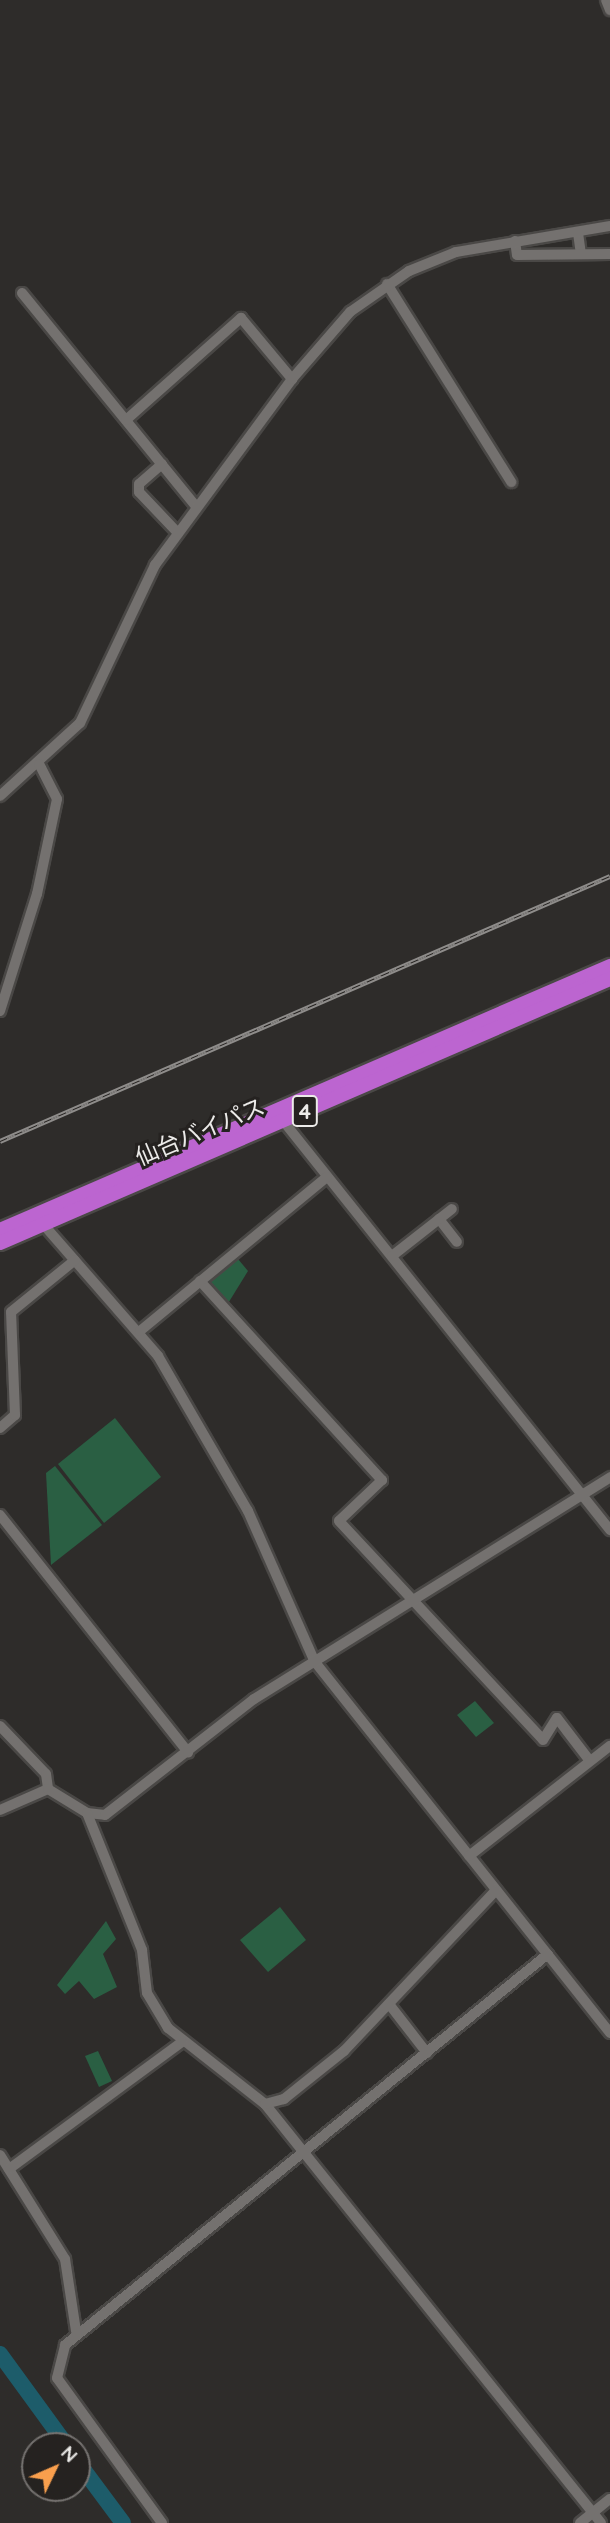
<!DOCTYPE html>
<html>
<head>
<meta charset="utf-8">
<style>
  body { margin:0 }
  #map { position:relative; width:610px; height:2523px; overflow:hidden; background:#2e2c2a; font-family:Quicksand,"Noto Sans JP",sans-serif }
  div>[style] { position:absolute }
  .green>* { inset:0; background:#2a5f43 }
  .river>* { height:16px; margin:-8px; padding:0 8px; transform-origin:8px; border-radius:8px; background:#1d5c6a }
  .roads { filter:drop-shadow(2px 0 #4a4846) drop-shadow(-2px 0 #4a4846) drop-shadow(0 2px #4a4846) drop-shadow(0 -2px #4a4846) }
  .minor>* { height:10px; margin:-5px; padding:0 5px; transform-origin:5px; border-radius:5px; background:#74716f }
  .highway>* { height:14px; margin:-7px; padding:0 7px; transform-origin:7px; border-radius:7px; background:#bc65d0 }
  .rail>* { height:5px; margin-top:-2.5px; transform-origin:0; background:repeating-linear-gradient(90deg,#252220 0 8px,#8e8c8a 0 16px); box-sizing:border-box; border-block:2px solid #8e8c8a }
  span { translate:-50% -50%; white-space:nowrap; text-align:center; line-height:1.15; -webkit-text-stroke:6px #252220; paint-order:stroke }
  .shield-label span { padding:2px 5px; background:#252220; border:2px solid; border-radius:5px; -webkit-text-stroke-width:0 }
  .shield-label { font-size:21px; color:#ecebe9; font-weight:700 }
  .street-label { font-size:23px; color:#ecebe9 }
  .north { position:absolute; left:21px; top:2432px; width:70px; height:70px; box-sizing:border-box; background:#252220; border:2px solid #757270; border-radius:50%; rotate:46deg; font-size:19px; font-weight:700; line-height:28px; text-align:center; color:#ecebe9 }
  .north::after { content:''; display:block; margin:auto; width:24px; height:32px; background:#f99f4d; clip-path:polygon(50% 0,100% 100%,50% 72%,0 100%) }
</style>
</head>
<body>
<div id="map">
  <div class="green">
    <i style="clip-path:polygon(238px 1259px,248px 1271px,227px 1305px,209px 1282px)"></i>
    <i style="clip-path:polygon(115px 1418px,161px 1477px,104px 1523px,58px 1464px)"></i>
    <i style="clip-path:polygon(55px 1466px,102px 1525px,51px 1565px,46px 1473px)"></i>
    <i style="clip-path:polygon(475px 1701px,494px 1723px,476px 1737px,457px 1715px)"></i>
    <i style="clip-path:polygon(280px 1907px,306px 1940px,268px 1972px,240px 1940px)"></i>
    <i style="clip-path:polygon(106px 1921px,116px 1939px,103px 1954px,117px 1987px,94px 1999px,79px 1981px,65px 1994px,57px 1985px)"></i>
    <i style="clip-path:polygon(98px 2051px,112px 2081px,99px 2087px,85px 2056px)"></i>
  </div>
  <div class="river">
    <i style="left:0;top:2354px;width:114px;rotate:53.9deg"></i>
    <i style="left:77px;top:2461px;width:77px;rotate:53.4deg"></i>
  </div>
  <div class="roads">
    <div class="minor">
      <i style="left:606px;top:0;width:11px;rotate:68deg"></i>
      <i style="left:578px;top:233px;width:21px;rotate:82deg"></i>
      <i style="left:515px;top:241px;width:14px;rotate:82deg"></i>
      <i style="left:517px;top:255px;width:93px;rotate:-0.6deg"></i>
      <i style="left:387px;top:284px;width:234px;rotate:57.9deg"></i>
      <i style="left:22px;top:293px;width:275px;rotate:50.8deg"></i>
      <i style="left:126px;top:420px;width:154px;rotate:-41.6deg"></i>
      <i style="left:241px;top:318px;width:80px;rotate:50.1deg"></i>
      <i style="left:162px;top:464px;width:30px;rotate:139deg"></i>
      <i style="left:139px;top:484px;width:8px;rotate:90deg"></i>
      <i style="left:139px;top:492px;width:55px;rotate:46.5deg"></i>
      <i style="left:0;top:796px;width:108px;rotate:-42.4deg"></i>
      <i style="left:80px;top:723px;width:175px;rotate:-64.6deg"></i>
      <i style="left:155px;top:565px;width:231px;rotate:-53.6deg"></i>
      <i style="left:292px;top:379px;width:89px;rotate:-49.1deg"></i>
      <i style="left:350px;top:312px;width:72px;rotate:-34.8deg"></i>
      <i style="left:409px;top:271px;width:51px;rotate:-22deg"></i>
      <i style="left:456px;top:252px;width:156px;rotate:-9.6deg"></i>
      <i style="left:0;top:1011px;width:123px;rotate:-72.5deg"></i>
      <i style="left:37px;top:894px;width:97px;rotate:-78.1deg"></i>
      <i style="left:57px;top:799px;width:39px;rotate:-117deg"></i>
      <i style="left:280px;top:1117px;width:529px;rotate:51.37deg"></i>
      <i style="left:439px;top:1219px;width:29px;rotate:52deg"></i>
      <i style="left:43px;top:1224px;width:175px;rotate:48.9deg"></i>
      <i style="left:158px;top:1356px;width:179px;rotate:59.9deg"></i>
      <i style="left:248px;top:1511px;width:165px;rotate:66.1deg"></i>
      <i style="left:315px;top:1662px;width:474px;rotate:51.5deg"></i>
      <i style="left:392px;top:1256px;width:76px;rotate:-38.1deg"></i>
      <i style="left:200px;top:1281px;width:270px;rotate:47.6deg"></i>
      <i style="left:382px;top:1480px;width:59px;rotate:136.4deg"></i>
      <i style="left:339px;top:1521px;width:299px;rotate:47deg"></i>
      <i style="left:543px;top:1740px;width:26px;rotate:-58deg"></i>
      <i style="left:557px;top:1718px;width:54px;rotate:52.5deg"></i>
      <i style="left:140px;top:1331px;width:242px;rotate:-39.5deg"></i>
      <i style="left:0;top:1428px;width:20px;rotate:-41deg"></i>
      <i style="left:15px;top:1415px;width:103px;rotate:-92.2deg"></i>
      <i style="left:11px;top:1312px;width:82px;rotate:-39.1deg"></i>
      <i style="left:0;top:1515px;width:303px;rotate:51.6deg"></i>
      <i style="left:0;top:1726px;width:66px;rotate:46.2deg"></i>
      <i style="left:46px;top:1774px;width:15px;rotate:82deg"></i>
      <i style="left:0;top:1810px;width:52px;rotate:-23.6deg"></i>
      <i style="left:48px;top:1789px;width:46px;rotate:31.6deg"></i>
      <i style="left:87px;top:1813px;width:18px;rotate:6deg"></i>
      <i style="left:105px;top:1815px;width:189px;rotate:-37.9deg"></i>
      <i style="left:254px;top:1699px;width:420px;rotate:-31.9deg"></i>
      <i style="left:87px;top:1813px;width:148px;rotate:68.1deg"></i>
      <i style="left:142px;top:1950px;width:43px;rotate:83.4deg"></i>
      <i style="left:147px;top:1993px;width:41px;rotate:59deg"></i>
      <i style="left:168px;top:2028px;width:123px;rotate:38.1deg"></i>
      <i style="left:265px;top:2104px;width:537px;rotate:51.27deg"></i>
      <i style="left:469px;top:1856px;width:179px;rotate:-38deg"></i>
      <i style="left:389px;top:2004px;width:62px;rotate:52.2deg"></i>
      <i style="left:265px;top:2104px;width:20px;rotate:-15deg"></i>
      <i style="left:284px;top:2099px;width:77px;rotate:-38.7deg"></i>
      <i style="left:344px;top:2051px;width:221px;rotate:-46.6deg"></i>
      <i style="left:0;top:2155px;width:123px;rotate:58deg"></i>
      <i style="left:65px;top:2259px;width:73px;rotate:81.3deg"></i>
      <i style="left:9px;top:2169px;width:215px;rotate:-36.3deg"></i>
      <i style="left:162px;top:2523px;width:179px;rotate:-125.9deg"></i>
      <i style="left:57px;top:2378px;width:34px;rotate:-76deg"></i>
      <i style="left:65px;top:2345px;width:621px;rotate:-38.99deg"></i>
      <i style="left:580px;top:2523px;width:38px;rotate:-39deg"></i>
    </div>
    <div class="highway">
      <i style="left:0;top:1230px;width:665px;rotate:-23.4deg"></i>
      <i style="left:0;top:1243px;width:665px;rotate:-23.4deg"></i>
    </div>
  </div>
  <div class="rail">
    <i style="left:0;top:1141px;width:665px;rotate:-23.48deg"></i>
  </div>
  <div class="shield-label">
    <span style="left:305px;top:1111px">4</span>
  </div>
  <div class="street-label">
    <span style="left:200px;top:1132px;rotate:-23deg">仙台バイパス</span>
  </div>
  <div class="north">N</div>
</div>
</body>
</html>
